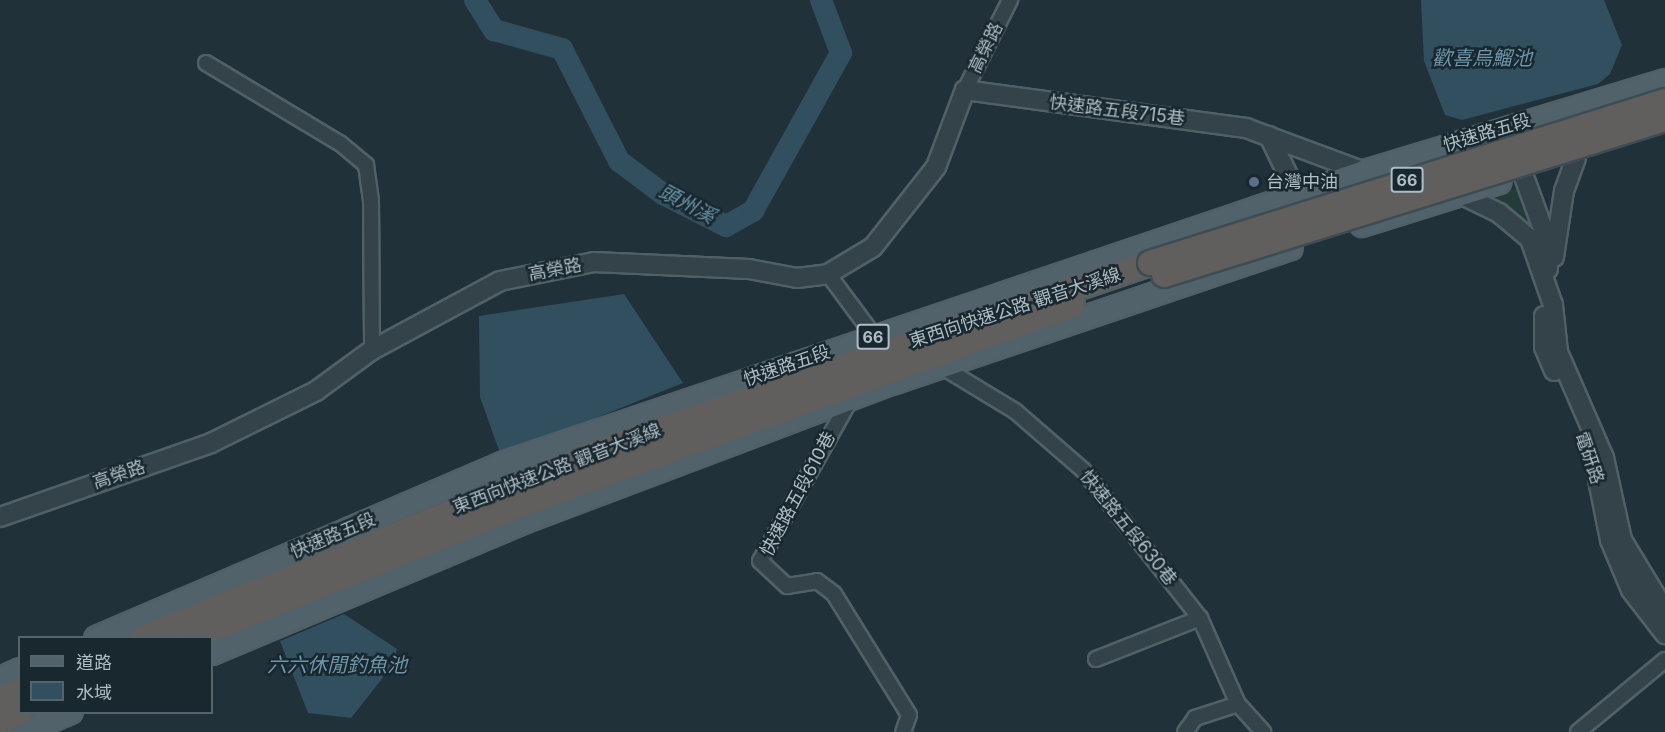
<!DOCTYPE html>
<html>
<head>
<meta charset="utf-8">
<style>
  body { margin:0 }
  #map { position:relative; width:1665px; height:732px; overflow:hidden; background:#203139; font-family:Inter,"Noto Sans TC",sans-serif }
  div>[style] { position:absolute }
  .green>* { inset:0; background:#233c38 }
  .water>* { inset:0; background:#314f5f }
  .river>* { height:22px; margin:-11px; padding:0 11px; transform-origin:11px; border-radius:11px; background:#314f5f }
  .roads { filter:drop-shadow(2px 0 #516067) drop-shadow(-2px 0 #516067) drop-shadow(0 2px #516067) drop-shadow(0 -2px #516067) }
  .minor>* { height:14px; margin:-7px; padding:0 7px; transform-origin:7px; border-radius:7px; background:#34424a }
  .tertiary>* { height:18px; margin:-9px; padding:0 9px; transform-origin:9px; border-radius:9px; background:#34424a }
  .primary>* { height:22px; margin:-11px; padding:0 11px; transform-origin:11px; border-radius:11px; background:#51626a }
  .trunk>* { height:24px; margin:-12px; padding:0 12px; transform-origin:12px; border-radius:12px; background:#605f5d }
  .bridges { filter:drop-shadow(2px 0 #3e4d54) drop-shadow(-2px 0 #3e4d54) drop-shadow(0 2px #3e4d54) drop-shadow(0 -2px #3e4d54) }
  .trunk-bridge>* { height:24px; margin:-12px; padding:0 12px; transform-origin:12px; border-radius:12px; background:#605f5d }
  .dots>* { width:16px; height:16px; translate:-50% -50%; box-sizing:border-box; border:3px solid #19272e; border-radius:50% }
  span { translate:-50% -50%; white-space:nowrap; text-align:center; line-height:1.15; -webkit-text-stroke:5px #19272e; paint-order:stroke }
  .shield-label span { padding:2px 4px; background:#19272e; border:2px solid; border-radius:4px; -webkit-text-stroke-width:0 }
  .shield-label { font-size:16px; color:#aebdc6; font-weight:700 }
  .street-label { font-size:18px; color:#aebdc6 }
  .poi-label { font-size:18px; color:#aebdc6 }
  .left { translate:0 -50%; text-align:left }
  .water-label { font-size:20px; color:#6d96ab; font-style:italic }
  .legend { position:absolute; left:18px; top:636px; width:195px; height:78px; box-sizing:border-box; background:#19272e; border:2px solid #55636b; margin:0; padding:8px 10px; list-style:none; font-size:18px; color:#aebdc6 }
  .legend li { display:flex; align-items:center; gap:12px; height:30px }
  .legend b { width:30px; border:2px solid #55636b }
</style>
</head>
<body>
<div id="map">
  <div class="green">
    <i style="clip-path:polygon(1516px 188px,1540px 244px,1489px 198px)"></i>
  </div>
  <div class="water">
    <i style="clip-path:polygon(1421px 0,1604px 0,1622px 45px,1610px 74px,1598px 84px,1462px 120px,1445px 115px,1424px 61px)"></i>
    <i style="clip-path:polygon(624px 294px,683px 383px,501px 456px,480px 397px,479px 316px)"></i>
    <i style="clip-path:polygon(344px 614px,397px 649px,393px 665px,351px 718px,308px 713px,280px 641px)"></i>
  </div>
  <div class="river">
    <i style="left:475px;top:0;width:36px;rotate:58deg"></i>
    <i style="left:494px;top:30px;width:71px;rotate:15.6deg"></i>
    <i style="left:562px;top:49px;width:126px;rotate:63deg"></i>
    <i style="left:619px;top:161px;width:55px;rotate:36.9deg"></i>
    <i style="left:663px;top:194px;width:71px;rotate:26.9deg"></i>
    <i style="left:726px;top:226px;width:31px;rotate:-29deg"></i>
    <i style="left:753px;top:211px;width:181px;rotate:-60.9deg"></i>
    <i style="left:841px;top:53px;width:57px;rotate:-110.7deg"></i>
  </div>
  <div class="roads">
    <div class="minor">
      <i style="left:206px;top:63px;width:157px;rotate:31deg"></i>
      <i style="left:341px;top:144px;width:33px;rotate:40deg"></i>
      <i style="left:366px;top:165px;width:35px;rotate:82deg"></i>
      <i style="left:371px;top:200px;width:150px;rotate:89.6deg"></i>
      <i style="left:965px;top:90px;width:101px;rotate:-63.4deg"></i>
      <i style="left:828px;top:274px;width:77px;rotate:53.4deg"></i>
      <i style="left:944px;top:368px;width:83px;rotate:31.2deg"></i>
      <i style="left:1015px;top:411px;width:90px;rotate:40.9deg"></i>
      <i style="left:1083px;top:470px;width:189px;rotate:51.7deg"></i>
      <i style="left:1200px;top:618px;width:94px;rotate:66.2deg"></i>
      <i style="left:1238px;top:704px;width:38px;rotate:48deg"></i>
      <i style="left:850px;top:400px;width:184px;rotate:119.2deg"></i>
      <i style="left:760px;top:561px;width:37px;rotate:43deg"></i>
      <i style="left:787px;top:586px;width:30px;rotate:-9deg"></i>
      <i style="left:817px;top:581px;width:21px;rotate:37deg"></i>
      <i style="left:834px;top:594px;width:142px;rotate:58.2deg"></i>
      <i style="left:909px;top:715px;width:18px;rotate:109deg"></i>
      <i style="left:1096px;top:659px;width:112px;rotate:-21.5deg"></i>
      <i style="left:1185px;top:732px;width:17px;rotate:-54deg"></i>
      <i style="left:1195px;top:718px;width:45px;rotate:-18deg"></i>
      <i style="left:1578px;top:732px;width:113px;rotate:-39.6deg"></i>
    </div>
    <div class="tertiary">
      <i style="left:1269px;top:136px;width:76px;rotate:64.1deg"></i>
      <i style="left:1515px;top:152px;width:94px;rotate:70deg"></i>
      <i style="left:1547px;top:240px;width:29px;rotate:88deg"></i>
      <i style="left:1462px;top:195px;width:41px;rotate:25.9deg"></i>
      <i style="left:1499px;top:213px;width:40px;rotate:40deg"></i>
      <i style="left:1530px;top:239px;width:70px;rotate:70.8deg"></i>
      <i style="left:1553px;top:305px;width:47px;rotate:83.9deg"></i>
      <i style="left:1558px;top:352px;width:116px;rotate:66.5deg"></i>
      <i style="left:1604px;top:458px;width:84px;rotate:77.6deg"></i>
      <i style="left:1622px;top:540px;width:83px;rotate:58.8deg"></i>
      <i style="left:1554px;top:257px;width:67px;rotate:-81.4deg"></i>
      <i style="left:1564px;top:191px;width:35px;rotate:-70deg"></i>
      <i style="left:1544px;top:316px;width:31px;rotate:90deg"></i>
      <i style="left:1544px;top:347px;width:26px;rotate:67deg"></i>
      <i style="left:1598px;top:480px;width:61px;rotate:78.7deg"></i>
      <i style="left:1610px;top:540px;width:54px;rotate:67.2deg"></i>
      <i style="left:1631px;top:590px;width:56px;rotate:52.3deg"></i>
      <i style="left:0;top:517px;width:224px;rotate:-19.3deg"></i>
      <i style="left:211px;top:443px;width:117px;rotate:-26.3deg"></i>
      <i style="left:316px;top:391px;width:69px;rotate:-36.2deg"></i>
      <i style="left:372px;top:350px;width:145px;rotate:-28.3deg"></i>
      <i style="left:500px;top:281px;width:96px;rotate:-11.4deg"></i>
      <i style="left:594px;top:262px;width:155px;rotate:2.6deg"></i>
      <i style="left:749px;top:269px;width:49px;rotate:10.6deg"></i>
      <i style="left:797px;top:278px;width:31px;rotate:-7deg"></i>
      <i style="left:828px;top:274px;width:52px;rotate:-31deg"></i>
      <i style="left:873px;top:247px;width:102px;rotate:-51.8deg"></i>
      <i style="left:936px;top:167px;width:82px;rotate:-69.4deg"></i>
      <i style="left:965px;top:90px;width:284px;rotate:7.7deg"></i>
      <i style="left:1246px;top:128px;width:126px;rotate:20.4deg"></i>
    </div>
    <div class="primary">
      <i style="left:1362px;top:225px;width:144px;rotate:-17.4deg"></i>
      <i style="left:96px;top:638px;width:442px;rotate:-23.2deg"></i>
      <i style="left:502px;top:464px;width:910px;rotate:-18.71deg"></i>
      <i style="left:1364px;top:172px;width:314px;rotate:-16.8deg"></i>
      <i style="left:212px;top:653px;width:341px;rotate:-22.8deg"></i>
      <i style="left:526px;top:521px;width:391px;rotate:-20.7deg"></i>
      <i style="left:892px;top:383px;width:421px;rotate:-18.7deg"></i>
      <i style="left:0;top:679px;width:22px;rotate:-24deg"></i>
      <i style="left:24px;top:732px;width:51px;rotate:-23.1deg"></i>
    </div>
    <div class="trunk">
      <i style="left:142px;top:638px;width:531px;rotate:-22.12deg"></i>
      <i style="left:634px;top:438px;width:545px;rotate:-18.73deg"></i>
      <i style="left:190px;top:638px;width:355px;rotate:-22deg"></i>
      <i style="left:519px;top:505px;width:588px;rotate:-19.88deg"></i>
      <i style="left:0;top:699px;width:22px;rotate:-22deg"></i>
      <i style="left:0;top:721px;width:22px;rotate:-24deg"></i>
    </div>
  </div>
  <div class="bridges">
    <div class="trunk-bridge">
      <i style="left:1150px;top:263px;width:540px;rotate:-17.46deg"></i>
      <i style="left:1164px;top:275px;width:525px;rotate:-17.3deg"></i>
    </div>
  </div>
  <div class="dots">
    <i style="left:1254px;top:182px;background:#5c6f8a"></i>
  </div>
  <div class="shield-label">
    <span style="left:1407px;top:180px">66</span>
    <span style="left:873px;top:337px">66</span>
  </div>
  <div class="street-label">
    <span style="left:986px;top:48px;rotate:-64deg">高榮路</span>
    <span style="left:1117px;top:111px;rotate:7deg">快速路五段715巷</span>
    <span style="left:1487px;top:133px;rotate:-17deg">快速路五段</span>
    <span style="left:555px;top:270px;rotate:-11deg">高榮路</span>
    <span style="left:1015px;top:308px;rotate:-18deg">東西向快速公路 觀音大溪線</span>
    <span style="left:787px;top:366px;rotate:-19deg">快速路五段</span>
    <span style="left:1589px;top:458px;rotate:71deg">電研路</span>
    <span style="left:557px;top:469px;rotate:-21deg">東西向快速公路 觀音大溪線</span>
    <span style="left:119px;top:475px;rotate:-19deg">高榮路</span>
    <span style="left:798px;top:494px;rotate:-62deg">快速路五段610巷</span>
    <span style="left:1128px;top:528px;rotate:51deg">快速路五段630巷</span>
    <span style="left:333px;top:536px;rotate:-23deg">快速路五段</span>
  </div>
  <div class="poi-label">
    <span class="left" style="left:1266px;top:182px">台灣中油</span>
  </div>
  <div class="water-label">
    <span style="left:1482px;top:58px">歡喜烏鰡池</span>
    <span style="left:687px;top:204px;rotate:28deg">頭州溪</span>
    <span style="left:337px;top:665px">六六休閒釣魚池</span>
  </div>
  <ul class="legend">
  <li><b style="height:8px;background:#51626a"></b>道路</li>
  <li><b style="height:16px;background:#314f5f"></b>水域</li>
  </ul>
</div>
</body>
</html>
